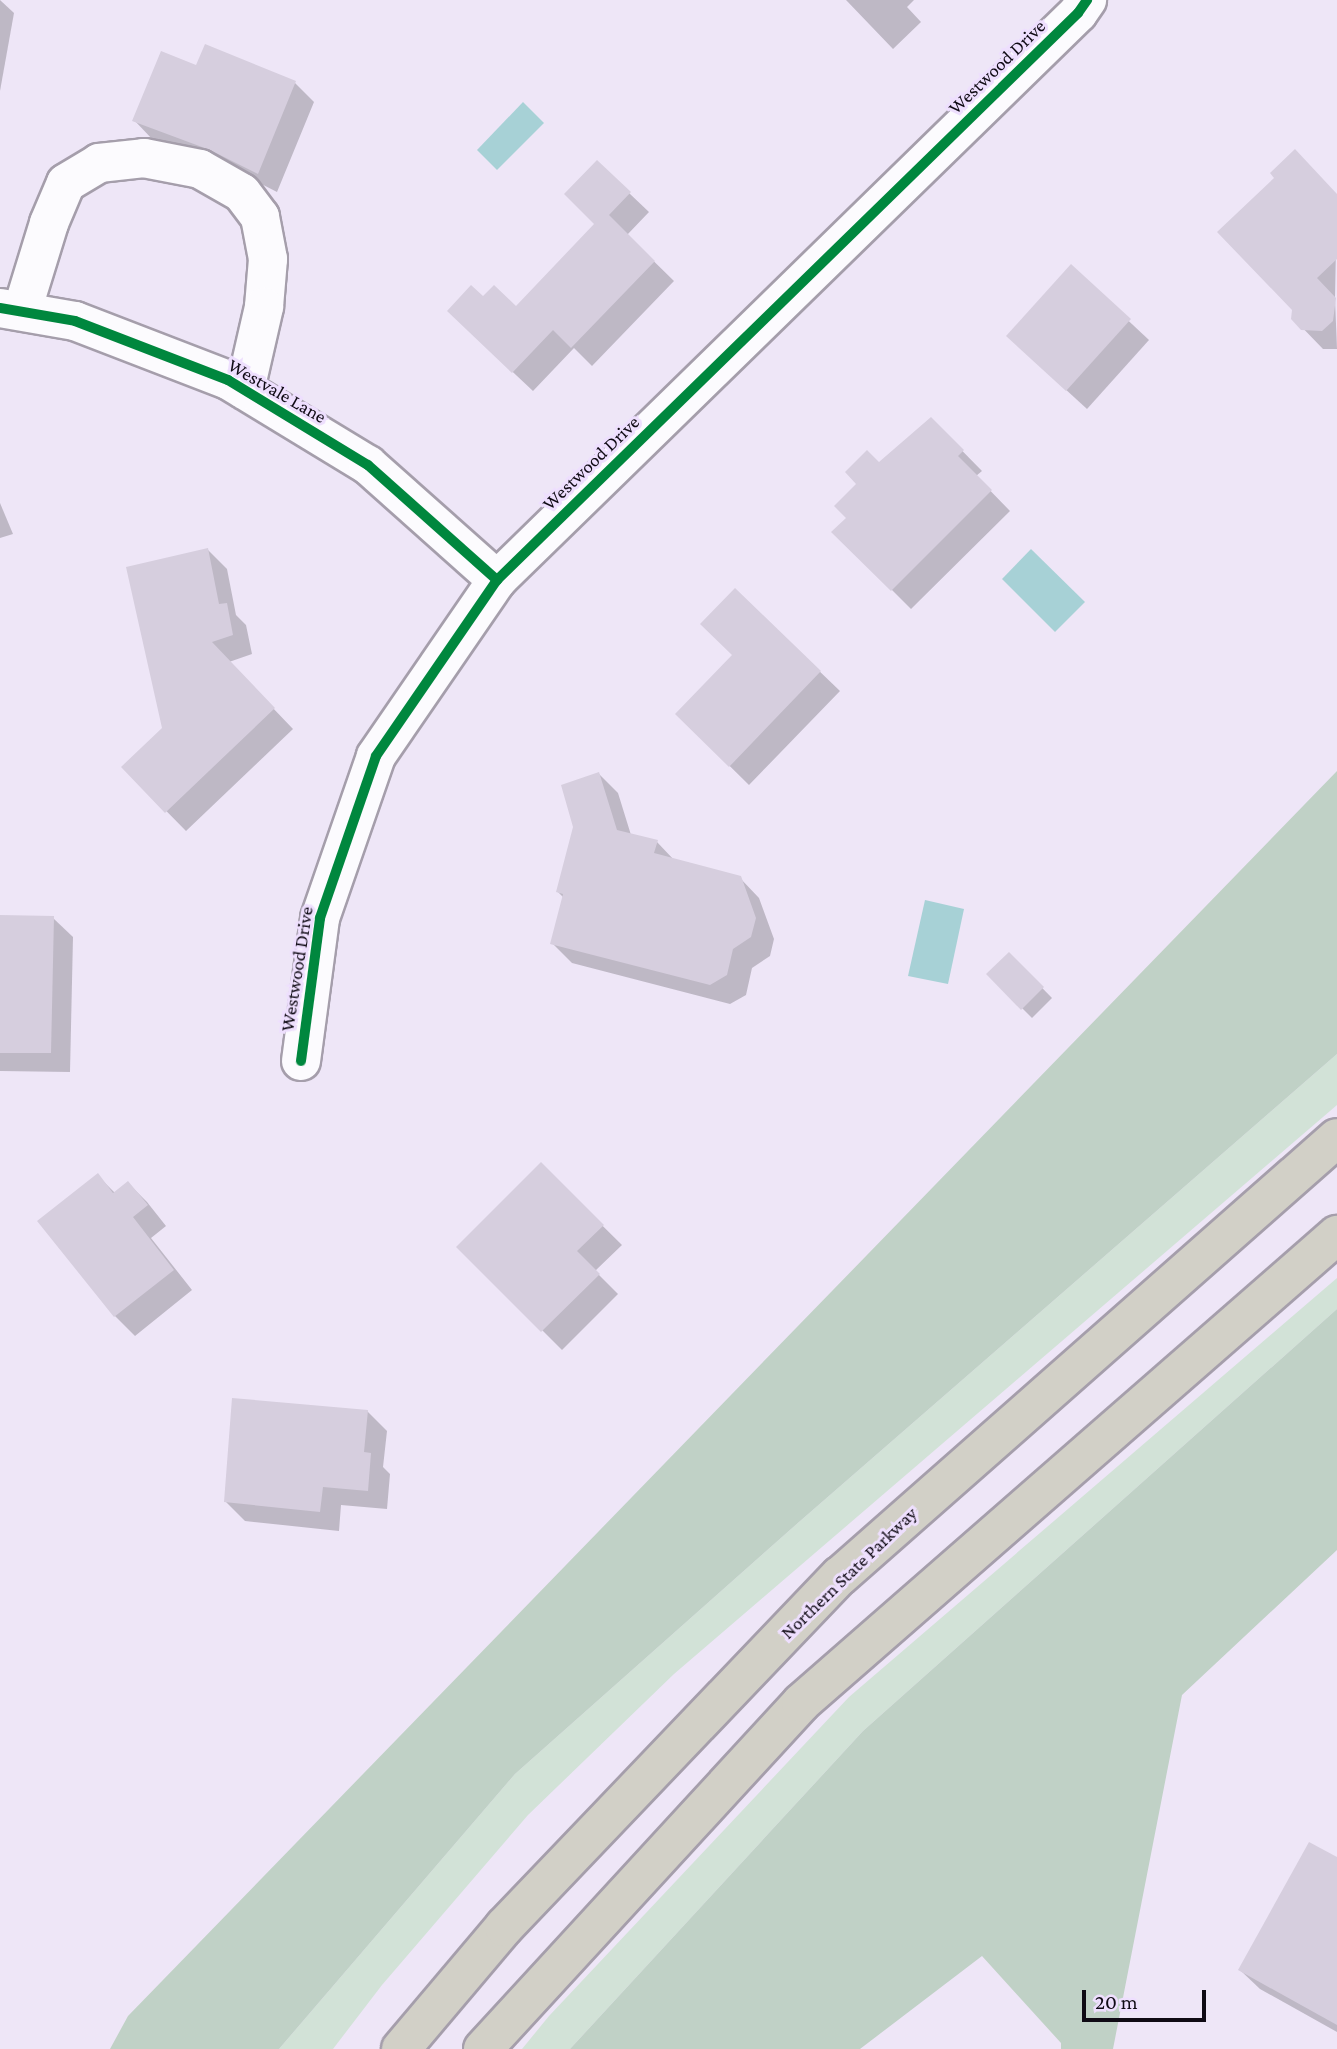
<!DOCTYPE html>
<html>
<head>
<meta charset="utf-8">
<style>
  body { margin:0 }
  #map { position:relative; width:1337px; height:2049px; overflow:hidden; background:#eee6f7; font-family:"Crimson Pro",serif }
  div>[style] { position:absolute }
  .green>* { inset:0; background:#d2e2d7 }
  .forest>* { inset:0; background:#c0d1c6 }
  .water>* { inset:0; background:#a7d1d6 }
  .shadow>* { inset:0; background:#0003 }
  .building>* { inset:0; background:#d6cede }
  .roads { filter:drop-shadow(2px 0 #a59eab) drop-shadow(-2px 0 #a59eab) drop-shadow(0 2px #a59eab) drop-shadow(0 -2px #a59eab) }
  .minor>* { height:38px; margin:-19px; padding:0 19px; transform-origin:19px; border-radius:19px; background:#fcfbfe }
  .highway>* { height:38px; margin:-19px; padding:0 19px; transform-origin:19px; border-radius:19px; background:#d2d0c7 }
  .cycleway>* { height:10px; margin:-5px; padding:0 5px; transform-origin:5px; border-radius:5px; background:#00873e }
  span { translate:-50% -50%; white-space:nowrap; text-align:center; line-height:1.15; -webkit-text-stroke:6px #eedffe; paint-order:stroke }
  .street-label { font-size:19px; color:#0f0a14 }
  .scale { position:absolute; left:1082px; top:1990px; width:124px; height:32px; box-sizing:border-box; border:4px solid #0f0a14; border-top:0; padding-left:9px; font-size:21px; line-height:24px; white-space:nowrap; color:#0f0a14; -webkit-text-stroke:5px #eedffe; paint-order:stroke }
</style>
</head>
<body>
<div id="map">
  <div class="green">
    <i style="clip-path:polygon(1337px 1054px,1337px 1105px,674px 1674px,528px 1815px,382px 1985px,333px 2049px,279px 2049px,515px 1774px,799px 1522px)"></i>
    <i style="clip-path:polygon(1337px 1278px,1337px 1309px,863px 1731px,570px 2049px,522px 2049px,549px 2016px,849px 1697px)"></i>
  </div>
  <div class="forest">
    <i style="clip-path:polygon(1337px 771px,1337px 1054px,799px 1522px,515px 1774px,279px 2049px,110px 2049px,128px 2016px)"></i>
    <i style="clip-path:polygon(1337px 1309px,1337px 1550px,1182px 1695px,1113px 2049px,1061px 2049px,1061px 2043px,982px 1956px,860px 2049px,570px 2049px,863px 1731px)"></i>
  </div>
  <div class="water">
    <i style="clip-path:polygon(523px 102px,544px 123px,497px 170px,477px 150px)"></i>
    <i style="clip-path:polygon(1031px 549px,1085px 602px,1055px 632px,1002px 579px)"></i>
    <i style="clip-path:polygon(925px 900px,964px 909px,948px 984px,908px 976px)"></i>
  </div>
  <div class="shadow">
    <i style="clip-path:polygon(0 0,14px 13px,0 91px)"></i>
    <i style="clip-path:polygon(846px 0,914px 0,907px 7px,921px 22px,893px 49px)"></i>
    <i style="clip-path:polygon(197px 68px,295px 83px,314px 102px,277px 192px,232px 169px,153px 140px,134px 120px)"></i>
    <i style="clip-path:polygon(629px 193px,649px 212px,627px 235px,674px 281px,592px 366px,574px 348px,533px 391px,468px 330px,483px 298px,516px 308px)"></i>
    <i style="clip-path:polygon(1337px 195px,1335px 299px,1337px 349px,1323px 349px,1293px 318px)"></i>
    <i style="clip-path:polygon(1071px 267px,1149px 340px,1087px 409px,1028px 355px)"></i>
    <i style="clip-path:polygon(931px 419px,982px 471px,976px 476px,1010px 511px,911px 609px,834px 532px,849px 518px,859px 484px)"></i>
    <i style="clip-path:polygon(0 503px,13px 534px,0 538px)"></i>
    <i style="clip-path:polygon(208px 550px,227px 569px,236px 615px,246px 625px,252px 654px,229px 662px,293px 729px,186px 831px,123px 767px,163px 729px)"></i>
    <i style="clip-path:polygon(735px 590px,840px 691px,749px 785px,677px 714px,734px 655px)"></i>
    <i style="clip-path:polygon(599px 774px,618px 793px,631px 835px,657px 842px,675px 861px,740px 878px,759px 898px,774px 939px,770px 956px,752px 968px,746px 995px,730px 1004px,572px 963px,552px 943px,564px 898px,558px 892px)"></i>
    <i style="clip-path:polygon(0 917px,53px 918px,73px 937px,70px 1072px,0 1071px)"></i>
    <i style="clip-path:polygon(1009px 954px,1052px 998px,1032px 1018px,988px 974px)"></i>
    <i style="clip-path:polygon(541px 1165px,622px 1245px,595px 1271px,618px 1294px,562px 1350px,459px 1247px)"></i>
    <i style="clip-path:polygon(97px 1175px,115px 1193px,128px 1183px,147px 1202px,166px 1226px,151px 1238px,192px 1290px,135px 1336px,115px 1316px,40px 1221px)"></i>
    <i style="clip-path:polygon(367px 1411px,387px 1431px,383px 1467px,390px 1474px,387px 1509px,341px 1505px,339px 1531px,245px 1521px,225px 1501px)"></i>
    <i style="clip-path:polygon(1337px 1859px,1337px 2032px,1260px 1989px,1240px 1970px)"></i>
  </div>
  <div class="building">
    <i style="clip-path:polygon(205px 44px,296px 81px,258px 174px,210px 150px,132px 121px,161px 51px,196px 65px)"></i>
    <i style="clip-path:polygon(1295px 149px,1337px 194px,1337px 259px,1317px 278px,1336px 298px,1333px 321px,1322px 331px,1301px 330px,1291px 319px,1292px 310px,1217px 232px,1274px 178px,1270px 173px)"></i>
    <i style="clip-path:polygon(597px 160px,631px 192px,609px 215px,655px 261px,571px 348px,553px 330px,512px 373px,447px 311px,471px 285px,483px 296px,494px 285px,516px 306px,594px 224px,564px 194px)"></i>
    <i style="clip-path:polygon(1071px 264px,1131px 319px,1066px 391px,1006px 336px)"></i>
    <i style="clip-path:polygon(931px 417px,964px 450px,958px 456px,992px 490px,891px 591px,831px 532px,846px 518px,834px 506px,856px 484px,845px 472px,867px 450px,879px 462px)"></i>
    <i style="clip-path:polygon(208px 548px,219px 604px,227px 603px,233px 635px,212px 642px,275px 708px,165px 813px,121px 767px,162px 728px,126px 567px)"></i>
    <i style="clip-path:polygon(735px 588px,821px 671px,729px 767px,675px 714px,732px 655px,700px 624px)"></i>
    <i style="clip-path:polygon(599px 772px,617px 830px,658px 840px,654px 853px,741px 876px,756px 918px,751px 937px,733px 949px,727px 975px,710px 985px,550px 944px,563px 894px,556px 892px,573px 827px,561px 785px)"></i>
    <i style="clip-path:polygon(0 915px,54px 916px,51px 1053px,0 1053px)"></i>
    <i style="clip-path:polygon(1009px 952px,1044px 987px,1021px 1010px,986px 974px)"></i>
    <i style="clip-path:polygon(541px 1162px,604px 1225px,577px 1251px,600px 1274px,541px 1332px,456px 1247px)"></i>
    <i style="clip-path:polygon(98px 1173px,113px 1193px,128px 1181px,148px 1205px,133px 1217px,174px 1270px,114px 1317px,37px 1221px)"></i>
    <i style="clip-path:polygon(232px 1398px,368px 1410px,364px 1452px,371px 1453px,368px 1491px,323px 1487px,320px 1512px,224px 1502px)"></i>
    <i style="clip-path:polygon(1309px 1842px,1337px 1857px,1337px 2025px,1238px 1970px)"></i>
  </div>
  <div class="roads">
    <div class="minor">
      <i style="left:0;top:308px;width:76px;rotate:9.8deg"></i>
      <i style="left:75px;top:321px;width:164px;rotate:21.1deg"></i>
      <i style="left:228px;top:380px;width:164px;rotate:31.3deg"></i>
      <i style="left:368px;top:465px;width:173px;rotate:41.7deg"></i>
      <i style="left:22px;top:311px;width:92px;rotate:-72.9deg"></i>
      <i style="left:49px;top:223px;width:43px;rotate:-67deg"></i>
      <i style="left:66px;top:183px;width:39px;rotate:-31deg"></i>
      <i style="left:99px;top:163px;width:45px;rotate:-6.3deg"></i>
      <i style="left:144px;top:158px;width:57px;rotate:11.1deg"></i>
      <i style="left:200px;top:169px;width:48px;rotate:29.7deg"></i>
      <i style="left:242px;top:193px;width:30px;rotate:53deg"></i>
      <i style="left:260px;top:217px;width:43px;rotate:79.2deg"></i>
      <i style="left:268px;top:259px;width:48px;rotate:94.8deg"></i>
      <i style="left:264px;top:307px;width:85px;rotate:102.9deg"></i>
      <i style="left:301px;top:1061px;width:144px;rotate:-82.4deg"></i>
      <i style="left:320px;top:918px;width:171px;rotate:-70.9deg"></i>
      <i style="left:376px;top:756px;width:214px;rotate:-55.5deg"></i>
      <i style="left:497px;top:580px;width:812px;rotate:-44.3deg"></i>
      <i style="left:1078px;top:13px;width:16px;rotate:-55deg"></i>
    </div>
    <div class="highway">
      <i style="left:401px;top:2049px;width:160px;rotate:-49.8deg"></i>
      <i style="left:504px;top:1927px;width:486px;rotate:-46.3deg"></i>
      <i style="left:840px;top:1576px;width:662px;rotate:-41.39deg"></i>
      <i style="left:483px;top:2049px;width:470px;rotate:-47.4deg"></i>
      <i style="left:801px;top:1703px;width:712px;rotate:-41.13deg"></i>
    </div>
  </div>
  <div class="cycleway">
    <i style="left:0;top:308px;width:76px;rotate:9.8deg"></i>
    <i style="left:75px;top:321px;width:164px;rotate:21.1deg"></i>
    <i style="left:228px;top:380px;width:164px;rotate:31.3deg"></i>
    <i style="left:368px;top:465px;width:173px;rotate:41.7deg"></i>
    <i style="left:301px;top:1061px;width:144px;rotate:-82.4deg"></i>
    <i style="left:320px;top:918px;width:171px;rotate:-70.9deg"></i>
    <i style="left:376px;top:756px;width:214px;rotate:-55.5deg"></i>
    <i style="left:497px;top:580px;width:812px;rotate:-44.3deg"></i>
    <i style="left:1078px;top:13px;width:16px;rotate:-55deg"></i>
  </div>
  <div class="street-label">
    <span style="left:997px;top:67px;rotate:-44deg">Westwood Drive</span>
    <span style="left:277px;top:391px;rotate:30deg">Westvale Lane</span>
    <span style="left:591px;top:463px;rotate:-44deg">Westwood Drive</span>
    <span style="left:297px;top:969px;rotate:-81deg">Westwood Drive</span>
    <span style="left:849px;top:1573px;rotate:-44deg">Northern State Parkway</span>
  </div>
  <div class="scale">20 m</div>
</div>
</body>
</html>
